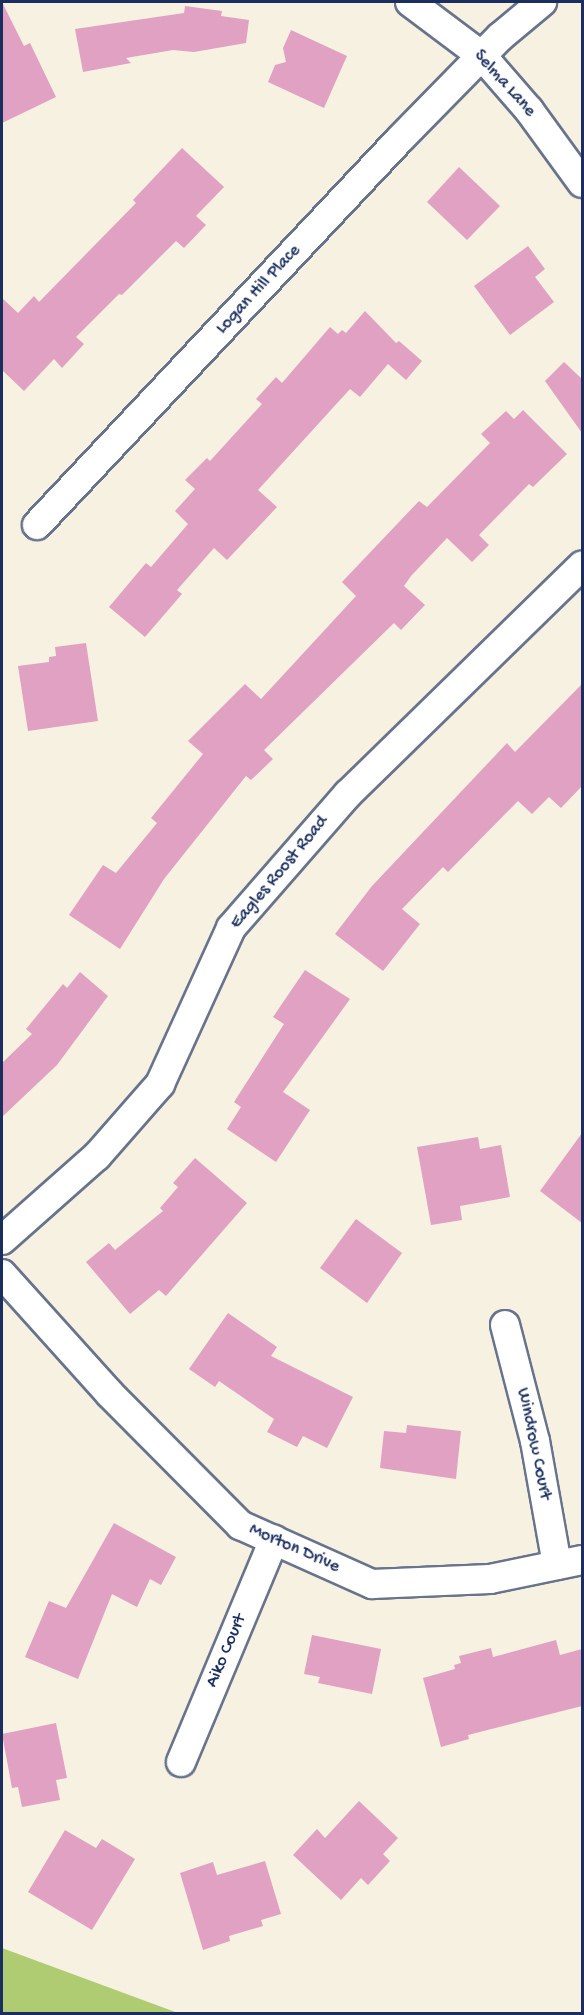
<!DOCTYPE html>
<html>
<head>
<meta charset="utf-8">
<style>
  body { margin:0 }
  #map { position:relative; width:584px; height:2015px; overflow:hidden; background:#f7f1e1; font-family:"Gochi Hand",sans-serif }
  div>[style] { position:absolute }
  .green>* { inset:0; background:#b0cc72 }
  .building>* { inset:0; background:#e0a1c3 }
  .roads { filter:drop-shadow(2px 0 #68738c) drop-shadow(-2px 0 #68738c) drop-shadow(0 2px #68738c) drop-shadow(0 -2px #68738c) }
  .minor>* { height:28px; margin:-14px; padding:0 14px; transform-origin:14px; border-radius:14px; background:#fff }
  span { translate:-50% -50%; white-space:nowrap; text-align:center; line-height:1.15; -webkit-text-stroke:4.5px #fff; paint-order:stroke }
  .street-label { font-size:18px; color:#1b2f5e }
  .frame { position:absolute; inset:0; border:3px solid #1b2f5e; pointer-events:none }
</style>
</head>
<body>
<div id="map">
  <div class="green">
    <i style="clip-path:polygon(2px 1948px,178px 2013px,2px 2013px)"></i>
  </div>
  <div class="building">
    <i style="clip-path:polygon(2px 2px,24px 46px,30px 43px,56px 97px,2px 123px)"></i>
    <i style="clip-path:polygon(185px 6px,222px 11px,221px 16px,249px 20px,246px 43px,194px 52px,173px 50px,126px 58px,131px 63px,83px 72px,75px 29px,184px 13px)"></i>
    <i style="clip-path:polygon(291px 30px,347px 56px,324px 108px,268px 82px,275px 65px,286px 62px,283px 48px)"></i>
    <i style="clip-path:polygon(182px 148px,224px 187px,196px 216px,206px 225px,184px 248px,176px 241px,122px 295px,119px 294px,76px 337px,84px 344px,62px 368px,54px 359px,24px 391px,2px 370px,2px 298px,18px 313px,34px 296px,39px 302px,136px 203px,133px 200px)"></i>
    <i style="clip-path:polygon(459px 167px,500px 206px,467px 240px,427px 202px)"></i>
    <i style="clip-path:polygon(528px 246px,545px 269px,535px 277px,554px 302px,510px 335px,474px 286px)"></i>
    <i style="clip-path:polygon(365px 311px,396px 343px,399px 341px,422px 361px,406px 380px,388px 364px,360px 397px,350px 389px,258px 490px,277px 507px,227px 560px,214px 548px,177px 590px,182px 594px,145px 637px,109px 607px,146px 563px,151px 567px,188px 524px,175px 511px,195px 489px,185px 480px,207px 458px,210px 461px,262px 404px,256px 399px,276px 377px,282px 383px,330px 327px,338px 334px,342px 330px,346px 333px)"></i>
    <i style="clip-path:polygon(564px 362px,582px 379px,582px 433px,545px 381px)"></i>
    <i style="clip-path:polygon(523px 410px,567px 454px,533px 487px,529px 484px,479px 535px,489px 545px,472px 562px,447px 538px,411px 576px,404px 586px,425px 605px,401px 630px,394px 623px,264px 750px,273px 759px,251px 780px,246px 776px,164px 879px,120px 949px,69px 915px,103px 865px,116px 873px,157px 823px,151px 818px,203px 754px,188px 741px,245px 684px,261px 699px,356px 596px,342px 582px,419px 501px,427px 507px,490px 443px,481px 434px,506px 411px,514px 419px)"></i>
    <i style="clip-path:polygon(86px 643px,98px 721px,28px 731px,18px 666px,49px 662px,49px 657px,56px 656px,55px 647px)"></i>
    <i style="clip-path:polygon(582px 684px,582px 786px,561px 808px,549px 797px,532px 814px,518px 801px,448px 872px,443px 867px,402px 909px,420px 924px,383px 971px,335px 934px,372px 886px,507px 743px,515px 752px)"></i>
    <i style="clip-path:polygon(305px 970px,350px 999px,283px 1092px,310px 1110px,276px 1162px,227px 1129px,241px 1107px,234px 1102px,284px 1024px,273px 1017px)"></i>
    <i style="clip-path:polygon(80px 972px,108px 996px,57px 1065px,2px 1117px,2px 1063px,32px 1034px,26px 1029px,63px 984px,67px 988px)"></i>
    <i style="clip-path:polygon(582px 1133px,582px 1223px,540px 1191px)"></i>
    <i style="clip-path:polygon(478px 1137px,480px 1149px,501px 1145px,510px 1197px,460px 1206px,462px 1220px,431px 1225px,417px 1147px)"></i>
    <i style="clip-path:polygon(195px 1158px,247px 1203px,166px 1296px,159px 1290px,130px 1314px,86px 1262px,109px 1243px,115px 1250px,163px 1211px,160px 1208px,178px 1187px,173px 1183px)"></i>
    <i style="clip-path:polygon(356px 1219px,402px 1253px,367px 1303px,320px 1268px)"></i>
    <i style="clip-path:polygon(228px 1313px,277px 1347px,271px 1356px,353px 1397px,327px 1448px,303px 1436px,297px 1447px,267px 1432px,274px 1419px,219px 1381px,215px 1387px,189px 1369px)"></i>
    <i style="clip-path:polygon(407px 1425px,461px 1431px,456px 1479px,380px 1468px,384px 1431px,406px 1433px)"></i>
    <i style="clip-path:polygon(114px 1523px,176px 1557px,161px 1585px,150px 1579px,137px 1607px,112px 1594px,78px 1679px,25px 1657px,49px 1601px,66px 1608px)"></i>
    <i style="clip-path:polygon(312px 1635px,381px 1649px,372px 1694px,318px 1683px,320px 1677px,304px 1674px)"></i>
    <i style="clip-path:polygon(556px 1640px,560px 1655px,582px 1649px,582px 1706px,468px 1735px,469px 1739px,441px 1747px,423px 1678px,455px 1669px,454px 1665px,461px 1663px,459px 1656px,491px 1648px,493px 1657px)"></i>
    <i style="clip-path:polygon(56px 1723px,67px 1778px,56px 1780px,60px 1800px,22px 1807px,18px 1787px,12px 1788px,2px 1734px)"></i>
    <i style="clip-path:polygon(359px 1801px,398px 1838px,383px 1854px,390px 1861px,368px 1885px,361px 1878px,341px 1900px,293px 1855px,317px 1829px,325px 1838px)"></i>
    <i style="clip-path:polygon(65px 1830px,96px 1848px,102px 1839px,135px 1859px,92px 1930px,28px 1892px)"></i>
    <i style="clip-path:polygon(265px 1861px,281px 1914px,261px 1920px,263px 1926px,229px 1936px,230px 1941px,203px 1950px,180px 1873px,213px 1862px,217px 1875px)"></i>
  </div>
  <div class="roads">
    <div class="minor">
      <i style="left:410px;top:2px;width:90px;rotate:36.9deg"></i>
      <i style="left:482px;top:56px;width:72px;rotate:49deg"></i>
      <i style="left:529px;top:110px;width:90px;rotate:54deg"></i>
      <i style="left:37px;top:525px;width:530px;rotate:-46.76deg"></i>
      <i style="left:400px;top:139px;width:143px;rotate:-45.6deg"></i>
      <i style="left:500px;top:37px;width:55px;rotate:-39.8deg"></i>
      <i style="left:2px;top:1240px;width:127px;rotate:-41.5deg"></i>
      <i style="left:97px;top:1156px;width:96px;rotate:-48.8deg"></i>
      <i style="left:160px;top:1084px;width:171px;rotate:-65.5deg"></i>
      <i style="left:231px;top:928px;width:178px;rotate:-48.9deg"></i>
      <i style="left:348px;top:794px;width:327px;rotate:-44.3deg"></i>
      <i style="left:2px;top:1274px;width:161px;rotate:48deg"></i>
      <i style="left:110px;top:1394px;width:185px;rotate:45.2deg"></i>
      <i style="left:240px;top:1525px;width:145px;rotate:24.1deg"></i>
      <i style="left:372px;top:1584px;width:118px;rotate:-2.4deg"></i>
      <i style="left:490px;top:1579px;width:94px;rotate:-11.7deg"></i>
      <i style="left:505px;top:1325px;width:120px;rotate:75.5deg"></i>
      <i style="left:535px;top:1441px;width:126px;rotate:79.9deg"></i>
      <i style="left:181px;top:1762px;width:241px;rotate:-67.3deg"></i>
    </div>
  </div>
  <div class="street-label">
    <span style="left:504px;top:84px;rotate:48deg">Selma Lane</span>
    <span style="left:259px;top:290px;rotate:-47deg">Logan Hill Place</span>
    <span style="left:280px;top:873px;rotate:-50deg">Eagles Roost Road</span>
    <span style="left:533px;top:1444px;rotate:78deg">Windrow Court</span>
    <span style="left:294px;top:1549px;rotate:24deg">Morton Drive</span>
    <span style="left:227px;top:1651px;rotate:-67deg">Aiko Court</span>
  </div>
  <div class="frame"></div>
</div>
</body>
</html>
